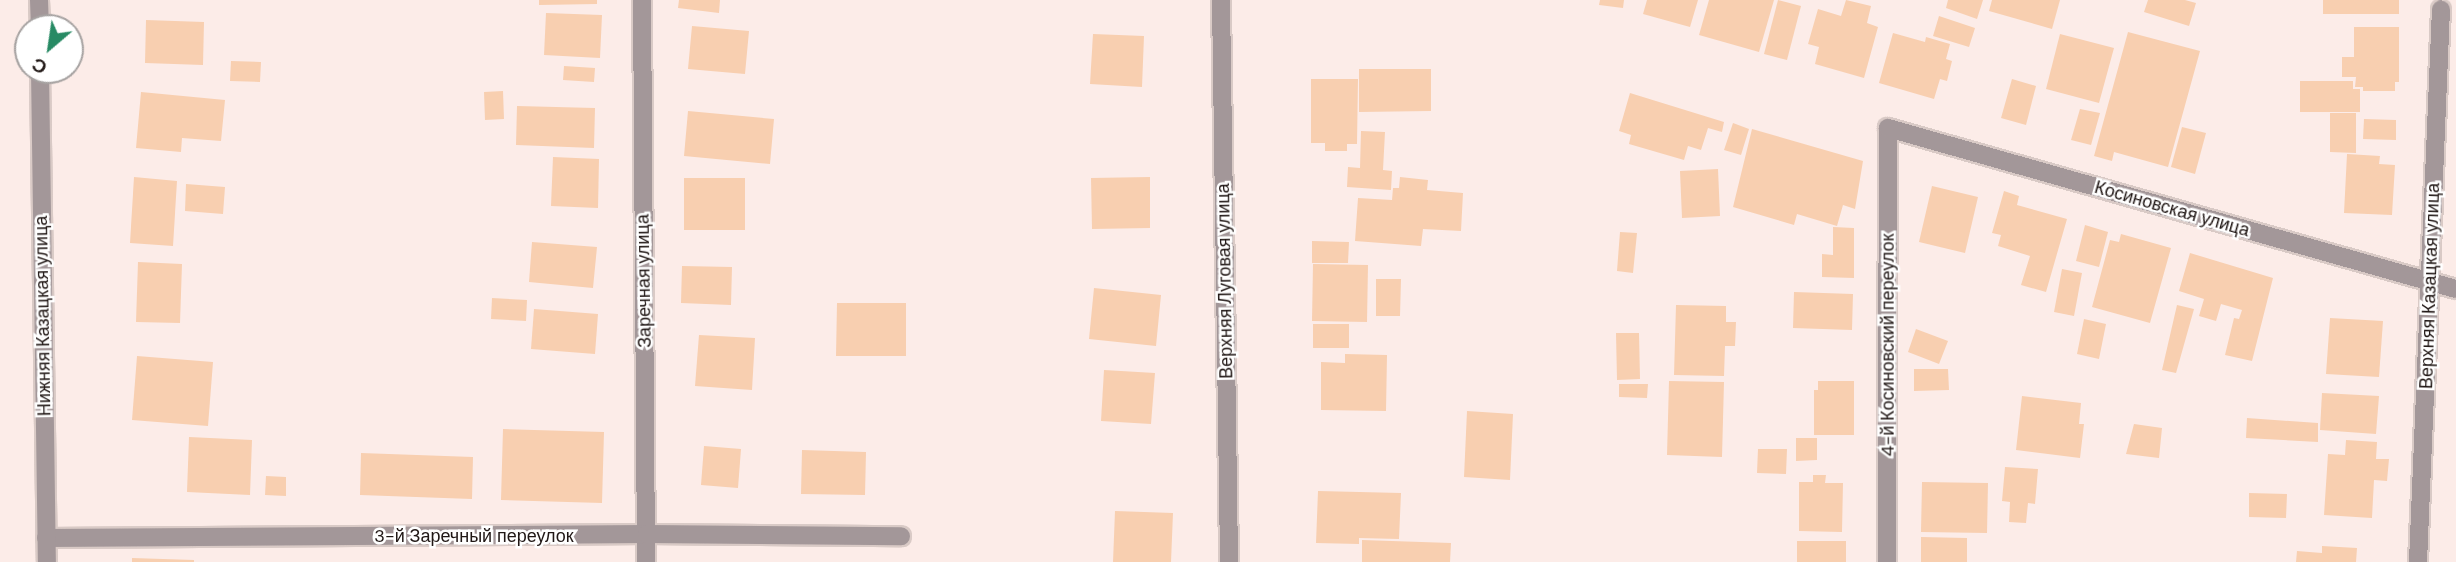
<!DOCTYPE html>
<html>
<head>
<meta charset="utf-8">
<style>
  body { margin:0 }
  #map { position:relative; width:2456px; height:562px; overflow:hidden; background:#fcece8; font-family:"DM Sans",sans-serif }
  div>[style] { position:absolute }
  .building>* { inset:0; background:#f8cfb0 }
  .roads { filter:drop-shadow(2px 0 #d9cac6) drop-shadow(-2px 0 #d9cac6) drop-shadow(0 2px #d9cac6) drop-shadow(0 -2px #d9cac6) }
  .minor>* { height:18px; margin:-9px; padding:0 9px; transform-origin:9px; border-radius:9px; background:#a39799 }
  .tertiary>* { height:18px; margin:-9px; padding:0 9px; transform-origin:9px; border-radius:9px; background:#a39799 }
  span { translate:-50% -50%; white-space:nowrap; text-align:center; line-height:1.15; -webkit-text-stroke:5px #fff; paint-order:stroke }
  .street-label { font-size:18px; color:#201715 }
  .north { position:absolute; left:14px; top:14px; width:70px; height:70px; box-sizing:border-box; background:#fff; border:2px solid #a6a2a1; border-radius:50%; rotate:209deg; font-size:19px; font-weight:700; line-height:28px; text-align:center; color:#201715 }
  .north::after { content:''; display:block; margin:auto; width:24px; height:32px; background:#278a64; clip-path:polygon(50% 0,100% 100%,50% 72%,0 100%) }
</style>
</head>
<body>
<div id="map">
  <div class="building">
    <i style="clip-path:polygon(539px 0,597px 0,597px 4px,539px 5px)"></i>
    <i style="clip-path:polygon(679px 0,720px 0,719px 13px,678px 8px)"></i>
    <i style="clip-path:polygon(1600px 0,1624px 0,1623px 8px,1599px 5px)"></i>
    <i style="clip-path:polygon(1647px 0,1698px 0,1690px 27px,1643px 14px)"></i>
    <i style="clip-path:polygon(1709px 0,1774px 0,1759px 52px,1699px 35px)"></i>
    <i style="clip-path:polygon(1778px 0,1801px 6px,1787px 60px,1764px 54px)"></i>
    <i style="clip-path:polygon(1846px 0,1871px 6px,1867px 23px,1878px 27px,1864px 78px,1815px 64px,1819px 47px,1808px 44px,1818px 9px,1841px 16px)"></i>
    <i style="clip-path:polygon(1948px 0,1983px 0,1977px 19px,1946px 8px)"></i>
    <i style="clip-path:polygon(1992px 0,2060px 0,2052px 29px,1989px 11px)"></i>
    <i style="clip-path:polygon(2148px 0,2185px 0,2196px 3px,2189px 26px,2144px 12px)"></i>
    <i style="clip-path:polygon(2323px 0,2399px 0,2399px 14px,2323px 14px)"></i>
    <i style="clip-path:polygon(546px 13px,602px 15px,600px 58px,544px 55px)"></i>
    <i style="clip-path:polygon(1939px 16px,1975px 28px,1969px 47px,1933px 36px)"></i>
    <i style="clip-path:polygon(146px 20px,204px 22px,203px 65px,145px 63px)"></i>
    <i style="clip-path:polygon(692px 26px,749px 31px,745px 74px,688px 69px)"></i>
    <i style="clip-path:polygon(2354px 27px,2399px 27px,2399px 82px,2395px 82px,2395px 91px,2363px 91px,2363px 87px,2355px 87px,2356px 77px,2342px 77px,2342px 57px,2354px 57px)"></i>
    <i style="clip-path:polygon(2128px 32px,2200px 51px,2168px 167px,2114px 152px,2112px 161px,2094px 156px)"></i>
    <i style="clip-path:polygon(1893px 33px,1925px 42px,1926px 37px,1950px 44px,1946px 59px,1952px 61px,1947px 81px,1940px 79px,1934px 99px,1879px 83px)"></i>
    <i style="clip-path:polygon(1093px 34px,1144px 36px,1142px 87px,1090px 84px)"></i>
    <i style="clip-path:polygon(2060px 34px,2114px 48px,2099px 103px,2046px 89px)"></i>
    <i style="clip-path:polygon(231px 61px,261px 62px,260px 82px,230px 81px)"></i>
    <i style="clip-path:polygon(564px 66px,595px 68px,594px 82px,563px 80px)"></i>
    <i style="clip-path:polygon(1359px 69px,1431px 69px,1431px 111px,1359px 112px)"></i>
    <i style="clip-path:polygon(1311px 79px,1358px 79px,1357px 144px,1347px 144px,1347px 151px,1325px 151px,1325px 143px,1311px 143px)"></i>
    <i style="clip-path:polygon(2012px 79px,2036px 86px,2026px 125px,2001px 118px)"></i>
    <i style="clip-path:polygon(2300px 81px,2353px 81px,2353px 89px,2360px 89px,2360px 112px,2300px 112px)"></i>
    <i style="clip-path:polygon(503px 91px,504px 119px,485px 120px,484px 92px)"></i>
    <i style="clip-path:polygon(141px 92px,225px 100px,221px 141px,182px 138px,181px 152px,136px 148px)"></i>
    <i style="clip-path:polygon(1630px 93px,1724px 122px,1722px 132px,1708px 128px,1701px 150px,1688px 146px,1684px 160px,1629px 144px,1631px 135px,1619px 131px)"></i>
    <i style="clip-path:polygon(517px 106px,595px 108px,594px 148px,516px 145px)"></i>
    <i style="clip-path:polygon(2080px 109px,2100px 113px,2091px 145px,2071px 140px)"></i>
    <i style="clip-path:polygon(688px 111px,774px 119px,770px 164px,684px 156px)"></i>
    <i style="clip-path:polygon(2330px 113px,2356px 113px,2356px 153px,2330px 152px)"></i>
    <i style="clip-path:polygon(2364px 119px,2396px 120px,2396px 140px,2363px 139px)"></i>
    <i style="clip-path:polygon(1733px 123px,1749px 129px,1741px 155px,1724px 150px)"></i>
    <i style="clip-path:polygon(2182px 127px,2206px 133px,2195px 174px,2171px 167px)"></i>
    <i style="clip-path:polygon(1752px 129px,1863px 161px,1855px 209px,1843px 205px,1837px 226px,1797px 214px,1794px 225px,1733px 207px)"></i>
    <i style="clip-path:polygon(1361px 131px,1385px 132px,1383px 170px,1392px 171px,1391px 190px,1347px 187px,1348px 167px,1360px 168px)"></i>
    <i style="clip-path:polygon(2347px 154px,2380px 156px,2379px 164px,2395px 165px,2392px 215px,2344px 213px)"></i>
    <i style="clip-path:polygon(553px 157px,599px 159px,598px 208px,551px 206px)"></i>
    <i style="clip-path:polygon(1718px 169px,1720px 216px,1682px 218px,1680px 171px)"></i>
    <i style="clip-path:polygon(134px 177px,177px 181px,173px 246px,130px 243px)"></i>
    <i style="clip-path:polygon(1150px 177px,1150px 228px,1092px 229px,1091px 178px)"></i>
    <i style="clip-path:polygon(1400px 177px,1428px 180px,1427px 190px,1463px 193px,1461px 231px,1423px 229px,1421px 246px,1355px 241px,1358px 198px,1392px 200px,1393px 188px,1399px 188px)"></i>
    <i style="clip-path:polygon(684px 178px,745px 178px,745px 230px,684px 230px)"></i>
    <i style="clip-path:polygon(186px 184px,225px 187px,223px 214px,185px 211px)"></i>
    <i style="clip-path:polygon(1932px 186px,1978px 197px,1965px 253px,1919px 242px)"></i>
    <i style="clip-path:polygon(2004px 191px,2019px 196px,2017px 205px,2067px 219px,2046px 292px,2021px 285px,2030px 256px,1998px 246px,2001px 235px,1992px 233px)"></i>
    <i style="clip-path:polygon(2085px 225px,2108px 232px,2099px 267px,2076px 261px)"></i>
    <i style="clip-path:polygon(1833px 227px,1854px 228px,1854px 278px,1822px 277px,1822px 254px,1833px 255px)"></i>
    <i style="clip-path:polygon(1620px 232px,1637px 233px,1633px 273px,1617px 271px)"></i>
    <i style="clip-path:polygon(2121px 234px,2171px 248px,2150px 323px,2092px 307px,2110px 240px,2119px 242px)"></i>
    <i style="clip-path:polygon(1312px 241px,1349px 242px,1348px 263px,1312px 263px)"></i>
    <i style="clip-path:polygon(532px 242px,597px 247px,593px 288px,529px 282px)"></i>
    <i style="clip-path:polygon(2190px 253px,2273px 278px,2252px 361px,2225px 355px,2234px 318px,2239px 319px,2242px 310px,2221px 304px,2216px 321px,2199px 316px,2204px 299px,2179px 291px)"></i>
    <i style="clip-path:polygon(138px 262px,182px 264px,180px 323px,136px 322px)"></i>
    <i style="clip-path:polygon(1313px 264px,1368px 265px,1367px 322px,1312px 321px)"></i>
    <i style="clip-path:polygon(682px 266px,732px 267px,731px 305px,681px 303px)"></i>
    <i style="clip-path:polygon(2062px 269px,2082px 273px,2074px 316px,2054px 312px)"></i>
    <i style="clip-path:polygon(1376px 279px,1401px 279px,1400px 316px,1376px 316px)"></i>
    <i style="clip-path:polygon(1094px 288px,1161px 295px,1156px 346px,1089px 339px)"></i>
    <i style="clip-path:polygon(1794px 292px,1853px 294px,1852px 330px,1793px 328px)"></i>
    <i style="clip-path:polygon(492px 298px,527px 300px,526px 321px,491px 319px)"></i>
    <i style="clip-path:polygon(837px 303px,906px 303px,906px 356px,836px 356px)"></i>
    <i style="clip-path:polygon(1676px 305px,1726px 306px,1726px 322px,1736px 322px,1735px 346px,1725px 346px,1724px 376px,1674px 375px)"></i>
    <i style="clip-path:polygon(2177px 305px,2194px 309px,2176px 373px,2162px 370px)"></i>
    <i style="clip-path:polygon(534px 309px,598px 314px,595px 354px,531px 349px)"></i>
    <i style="clip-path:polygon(2330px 318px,2383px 321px,2379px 377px,2326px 374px)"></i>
    <i style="clip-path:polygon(2084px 319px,2106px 324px,2099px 359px,2077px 354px)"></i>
    <i style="clip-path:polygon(1313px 324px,1349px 324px,1349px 348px,1313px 348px)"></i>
    <i style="clip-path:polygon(1916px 329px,1948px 341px,1939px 364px,1908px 352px)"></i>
    <i style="clip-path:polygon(1616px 333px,1639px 333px,1640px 379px,1617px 380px)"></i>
    <i style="clip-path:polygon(699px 335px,755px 338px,752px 390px,695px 386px)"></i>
    <i style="clip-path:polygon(1345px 354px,1387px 355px,1386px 411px,1321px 410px,1321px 362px,1345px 363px)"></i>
    <i style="clip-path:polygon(137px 356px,213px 362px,208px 426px,132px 420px)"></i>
    <i style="clip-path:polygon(1914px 369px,1948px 369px,1949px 390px,1914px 391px)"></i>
    <i style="clip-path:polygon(1104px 370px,1155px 373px,1151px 424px,1101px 421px)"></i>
    <i style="clip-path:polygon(1669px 381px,1724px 382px,1722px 457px,1667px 455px)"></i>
    <i style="clip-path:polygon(1818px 381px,1854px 381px,1854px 435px,1814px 435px,1814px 390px,1818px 390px)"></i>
    <i style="clip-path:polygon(1619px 384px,1648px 384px,1647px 398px,1619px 397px)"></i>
    <i style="clip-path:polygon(2322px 393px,2379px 396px,2376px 434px,2320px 430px)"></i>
    <i style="clip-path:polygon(2022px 396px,2081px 403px,2079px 424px,2084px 424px,2080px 458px,2016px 450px)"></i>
    <i style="clip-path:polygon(1467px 411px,1513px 414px,1510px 480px,1464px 477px)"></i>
    <i style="clip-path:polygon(2247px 418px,2318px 423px,2318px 442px,2246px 438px)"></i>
    <i style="clip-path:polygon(2134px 424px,2162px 428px,2159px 458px,2126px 454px)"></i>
    <i style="clip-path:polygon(503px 429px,604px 432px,602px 503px,501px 500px)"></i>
    <i style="clip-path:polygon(189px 437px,252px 440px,250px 495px,187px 492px)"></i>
    <i style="clip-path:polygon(1796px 438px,1817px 438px,1817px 460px,1796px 461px)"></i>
    <i style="clip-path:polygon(2346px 440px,2377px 442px,2376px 459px,2389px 459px,2387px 481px,2374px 480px,2372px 518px,2324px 515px,2328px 454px,2345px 455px)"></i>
    <i style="clip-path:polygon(704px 446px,741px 449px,738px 488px,701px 485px)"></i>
    <i style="clip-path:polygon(1758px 449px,1787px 449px,1786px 474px,1757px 473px)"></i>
    <i style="clip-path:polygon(802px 450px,866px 452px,865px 495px,801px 494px)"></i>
    <i style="clip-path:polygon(361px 453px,473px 457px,472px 499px,360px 495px)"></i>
    <i style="clip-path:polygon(2005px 467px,2038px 469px,2035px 504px,2028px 503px,2026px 523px,2009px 522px,2010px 502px,2002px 501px)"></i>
    <i style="clip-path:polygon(1813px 475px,1826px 475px,1825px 483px,1843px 483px,1842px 532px,1799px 531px,1799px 482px,1813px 482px)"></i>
    <i style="clip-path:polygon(266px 476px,286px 477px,286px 496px,265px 495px)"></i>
    <i style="clip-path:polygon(1922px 482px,1988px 483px,1987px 533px,1921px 532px)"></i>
    <i style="clip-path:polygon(1318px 491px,1401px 493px,1399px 539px,1359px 538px,1359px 544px,1316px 543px)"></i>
    <i style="clip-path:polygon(2249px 493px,2287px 494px,2286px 518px,2249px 517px)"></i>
    <i style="clip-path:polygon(1115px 511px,1173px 513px,1171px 562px,1113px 562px)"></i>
    <i style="clip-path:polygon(1921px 537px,1967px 538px,1967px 562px,1921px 562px)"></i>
    <i style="clip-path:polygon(1362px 540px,1451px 543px,1450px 562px,1362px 562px)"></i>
    <i style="clip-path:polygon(1797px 541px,1846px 541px,1846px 562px,1797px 562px)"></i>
    <i style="clip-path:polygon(2322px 546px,2357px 548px,2356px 562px,2296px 562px,2297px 551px,2322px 553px)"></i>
    <i style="clip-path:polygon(132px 558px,194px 560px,194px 562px,132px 562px)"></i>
  </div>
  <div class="roads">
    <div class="minor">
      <i style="left:642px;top:0;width:562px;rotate:89.59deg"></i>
      <i style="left:1221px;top:0;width:562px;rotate:89.18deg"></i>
      <i style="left:46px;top:538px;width:601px;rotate:-0.38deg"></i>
      <i style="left:647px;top:534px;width:254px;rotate:0.5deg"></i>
      <i style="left:1887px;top:562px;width:434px;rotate:-89.9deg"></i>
      <i style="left:1888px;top:128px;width:590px;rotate:15.83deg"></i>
      <i style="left:2418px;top:562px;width:553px;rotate:-87.62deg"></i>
    </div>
    <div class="tertiary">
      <i style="left:39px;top:0;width:28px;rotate:88deg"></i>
      <i style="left:40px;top:70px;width:492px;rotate:89.2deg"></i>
    </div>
  </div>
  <div class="street-label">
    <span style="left:2172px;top:209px;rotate:16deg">Косиновская улица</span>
    <span style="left:644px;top:281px;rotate:-91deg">Заречная улица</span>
    <span style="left:1225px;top:281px;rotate:-91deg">Верхняя Луговая улица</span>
    <span style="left:2430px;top:286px;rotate:-88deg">Верхняя Казацкая улица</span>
    <span style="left:43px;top:316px;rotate:-91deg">Нижняя Казацкая улица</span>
    <span style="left:1888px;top:345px;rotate:-90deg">4-й Косиновский переулок</span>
    <span style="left:474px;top:536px">3-й Заречный переулок</span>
  </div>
  <div class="north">С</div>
</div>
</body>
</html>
